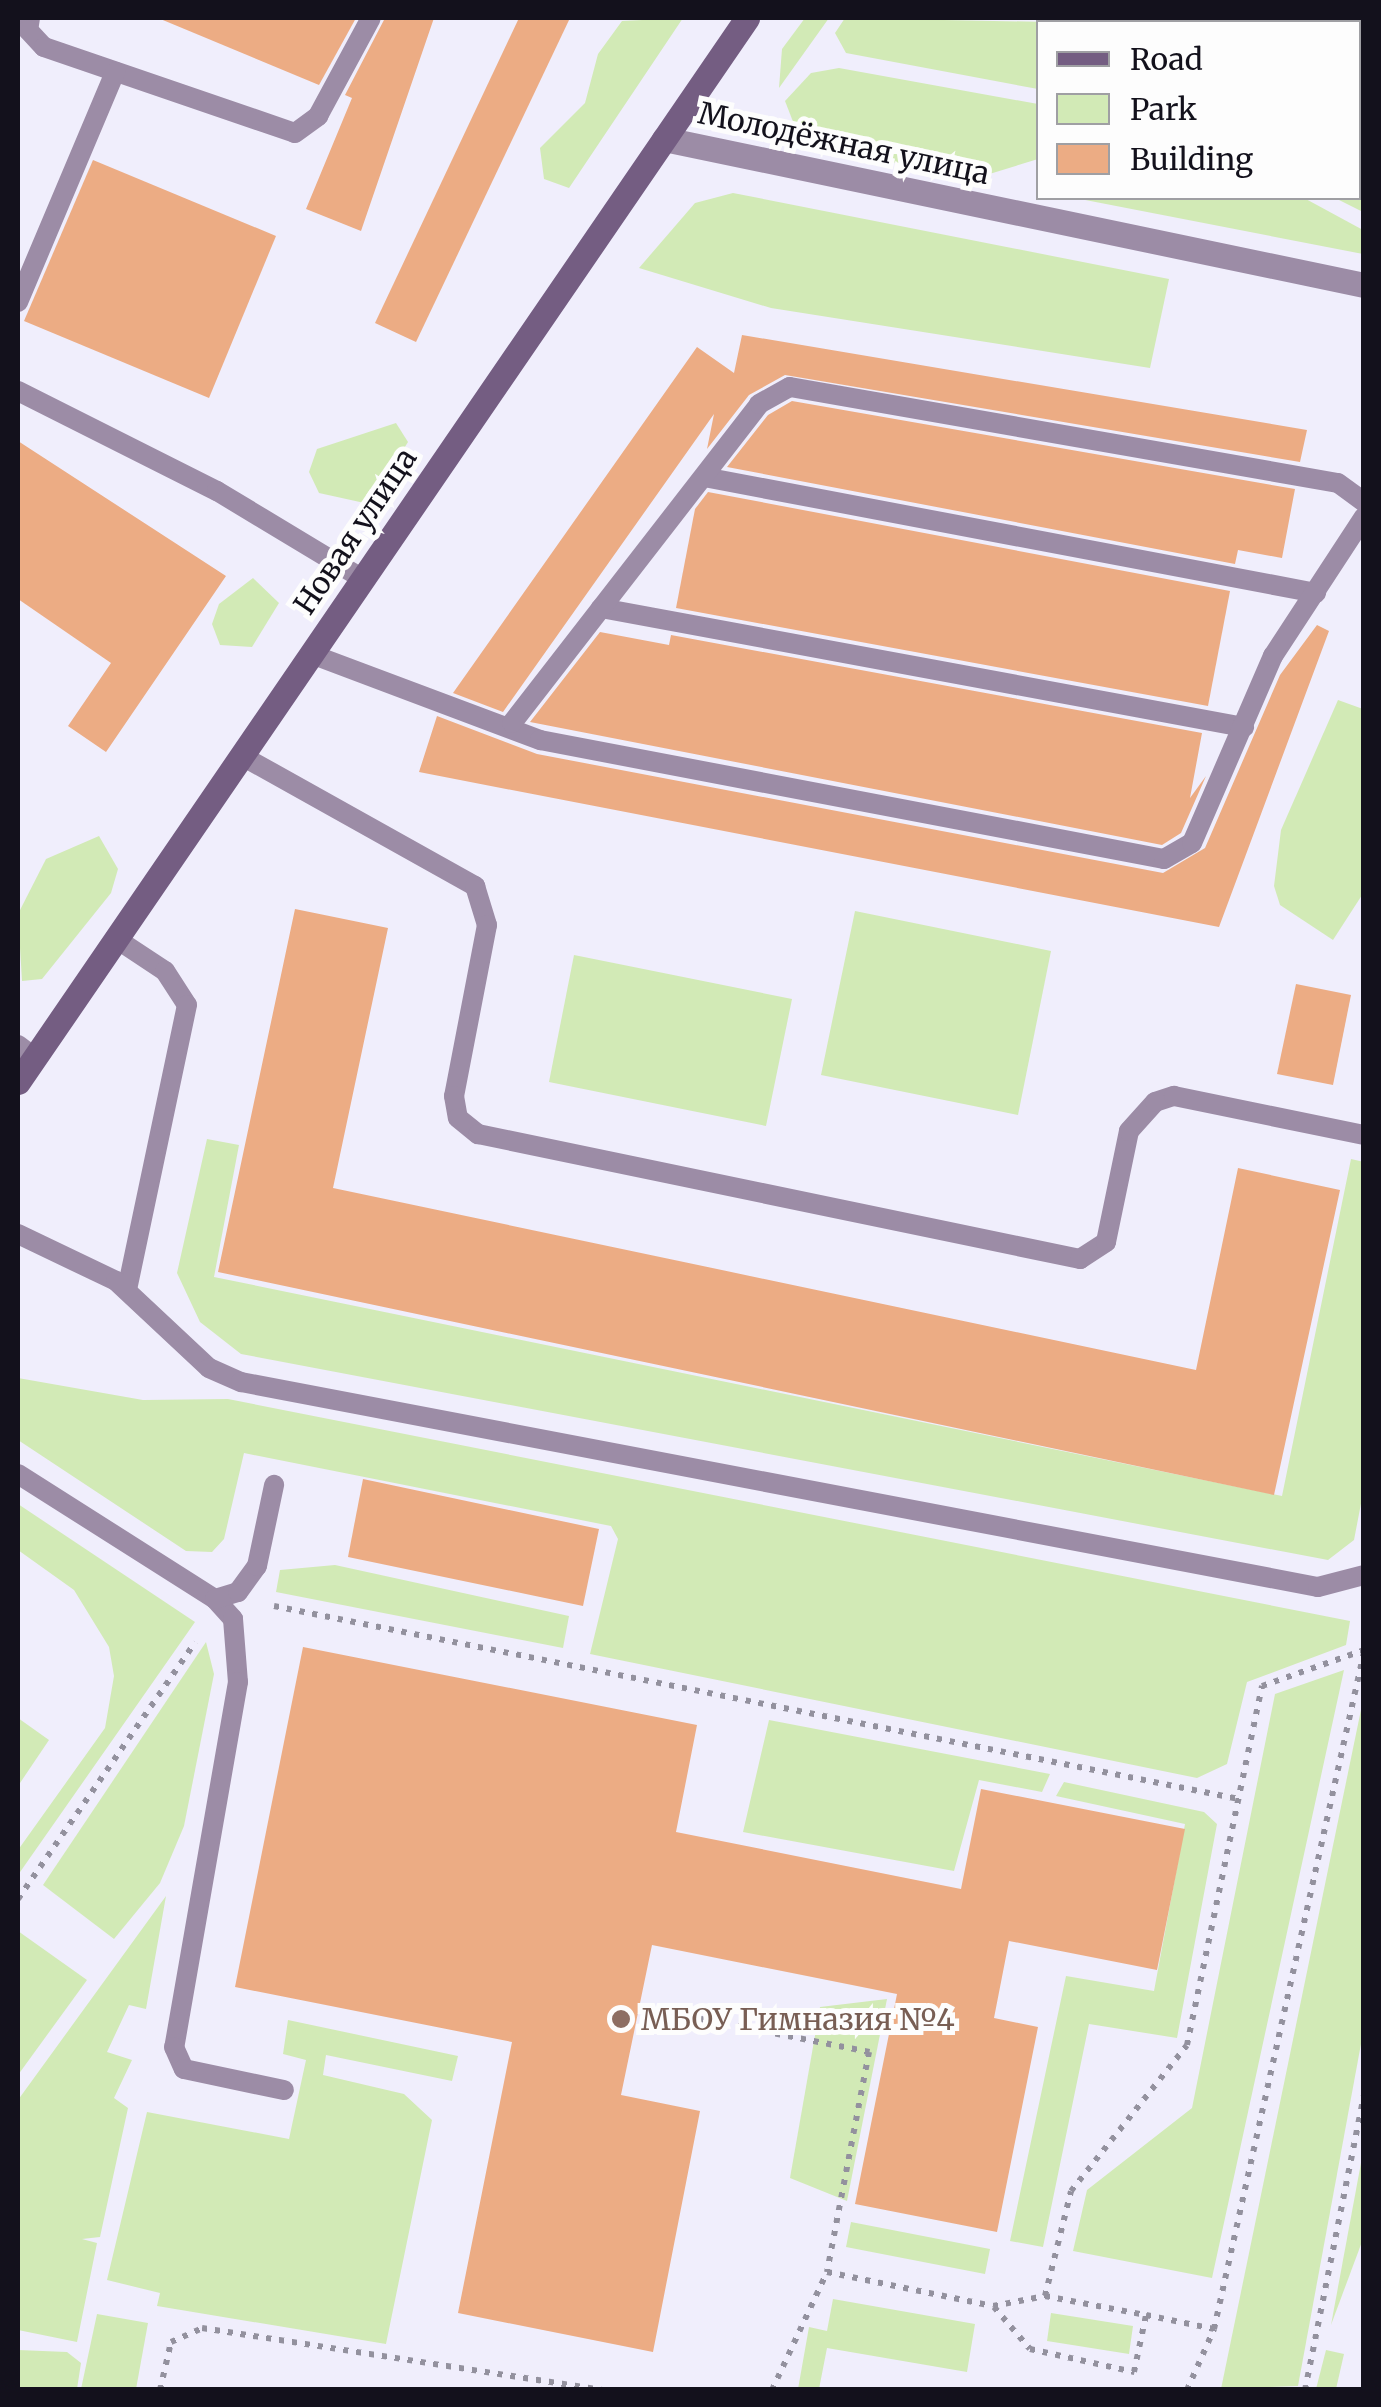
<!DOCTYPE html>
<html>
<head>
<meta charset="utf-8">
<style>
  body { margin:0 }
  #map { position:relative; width:1381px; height:2407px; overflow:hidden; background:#f0eefc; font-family:Merriweather,serif }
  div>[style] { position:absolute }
  .green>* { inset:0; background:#d2eab6 }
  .building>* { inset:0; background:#ecac84 }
  .path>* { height:6px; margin-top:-3px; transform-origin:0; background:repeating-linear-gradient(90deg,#93919e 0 5px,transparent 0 13px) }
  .lane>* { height:20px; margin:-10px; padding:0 10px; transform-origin:10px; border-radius:10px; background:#9c8ca6 }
  .street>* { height:25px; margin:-12.5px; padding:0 12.5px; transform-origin:12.5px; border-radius:12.5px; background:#9c8ca6 }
  .secondary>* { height:25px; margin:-12.5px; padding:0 12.5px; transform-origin:12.5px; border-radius:12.5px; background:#745d82 }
  .dots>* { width:28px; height:28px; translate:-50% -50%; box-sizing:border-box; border:5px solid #fdfdfd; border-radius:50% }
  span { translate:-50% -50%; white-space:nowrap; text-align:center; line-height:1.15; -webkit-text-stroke:10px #fdfdfd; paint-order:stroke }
  .street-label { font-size:30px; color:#13111c }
  .education-label { font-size:30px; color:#785e54 }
  .left { translate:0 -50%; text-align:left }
  .frame { position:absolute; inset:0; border:20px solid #13111c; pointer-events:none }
  .legend { position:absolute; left:1036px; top:20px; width:325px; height:180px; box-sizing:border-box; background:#fdfdfd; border:2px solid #9f9fa3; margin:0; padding:12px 18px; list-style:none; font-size:30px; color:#13111c }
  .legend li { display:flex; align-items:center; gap:20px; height:50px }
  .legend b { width:50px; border:2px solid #9f9fa3 }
</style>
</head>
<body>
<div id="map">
  <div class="green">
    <i style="clip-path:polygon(683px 18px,569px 188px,544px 179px,540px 148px,585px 103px,598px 54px,622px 21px)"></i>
    <i style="clip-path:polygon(805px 18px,829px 18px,779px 88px,782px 49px)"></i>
    <i style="clip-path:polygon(845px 18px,1048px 22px,1038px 22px,1038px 89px,846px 53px,835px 33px)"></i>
    <i style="clip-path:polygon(839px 68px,1038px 104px,1038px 159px,983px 176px,832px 153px,797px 132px,785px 101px,811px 73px)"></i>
    <i style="clip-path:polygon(1359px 162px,1363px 163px,1363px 212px,1335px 198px,1358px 198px)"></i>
    <i style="clip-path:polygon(733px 193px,1169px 279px,1150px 368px,771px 308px,639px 268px,695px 203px)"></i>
    <i style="clip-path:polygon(1075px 198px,1304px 198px,1363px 230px,1363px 254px)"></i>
    <i style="clip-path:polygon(396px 423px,408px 442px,369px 504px,319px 493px,309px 472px,317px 449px)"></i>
    <i style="clip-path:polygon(253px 578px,279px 603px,252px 647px,220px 645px,212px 624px,219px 604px)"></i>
    <i style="clip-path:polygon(1338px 700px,1363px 709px,1364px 892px,1333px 940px,1280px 905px,1274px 886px,1281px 830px)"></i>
    <i style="clip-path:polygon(99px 836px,118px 869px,111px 893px,42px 979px,22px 981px,18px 914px,46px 859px)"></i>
    <i style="clip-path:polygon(855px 911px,1051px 951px,1018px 1115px,821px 1075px)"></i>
    <i style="clip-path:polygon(574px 955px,792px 999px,766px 1126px,549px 1082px)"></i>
    <i style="clip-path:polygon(207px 1139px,239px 1145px,214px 1277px,1282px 1496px,1351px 1159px,1364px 1162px,1364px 1488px,1354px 1540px,1328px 1560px,241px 1354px,200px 1322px,177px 1273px)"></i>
    <i style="clip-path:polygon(18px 1378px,143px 1400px,228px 1399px,1350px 1621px,1346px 1645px,1247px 1682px,1227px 1764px,1197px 1778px,590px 1654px,618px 1539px,611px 1526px,244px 1453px,224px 1539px,212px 1552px,186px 1551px,18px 1440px)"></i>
    <i style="clip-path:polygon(18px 1504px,195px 1622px,18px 1875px,18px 1850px,105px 1728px,114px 1676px,109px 1647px,74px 1590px,18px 1550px)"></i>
    <i style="clip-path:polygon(335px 1565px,569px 1616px,563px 1648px,276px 1592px,280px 1570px)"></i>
    <i style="clip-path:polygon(206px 1642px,214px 1674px,184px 1826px,160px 1883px,114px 1939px,43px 1885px)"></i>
    <i style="clip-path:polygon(1344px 1670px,1212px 2278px,1073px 2251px,1087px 2190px,1192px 2108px,1275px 1694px)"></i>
    <i style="clip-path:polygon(1363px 1700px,1363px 2033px,1298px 2386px,1221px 2389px)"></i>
    <i style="clip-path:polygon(18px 1718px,49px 1740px,18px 1786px)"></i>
    <i style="clip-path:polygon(769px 1720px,1050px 1774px,1042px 1792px,979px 1780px,954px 1871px,743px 1832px)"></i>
    <i style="clip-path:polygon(1064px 1782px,1204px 1812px,1217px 1824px,1177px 2038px,1089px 2024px,1043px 2247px,1010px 2241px,1066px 1976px,1154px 1991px,1185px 1824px,1056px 1796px)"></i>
    <i style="clip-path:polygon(166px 1896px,146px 2009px,129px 2005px,107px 2052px,132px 2060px,114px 2098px,128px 2108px,100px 2237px,82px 2239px,97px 2243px,77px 2342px,18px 2330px,18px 2100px)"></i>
    <i style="clip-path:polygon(18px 1931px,87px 1980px,18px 2075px)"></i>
    <i style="clip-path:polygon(887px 1999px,847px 2201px,790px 2178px,820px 2007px)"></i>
    <i style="clip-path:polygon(288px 2020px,458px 2056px,452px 2081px,326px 2055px,323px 2075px,404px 2094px,432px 2120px,386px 2344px,157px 2306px,160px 2293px,107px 2280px,147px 2112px,289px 2139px,306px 2060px,283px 2054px)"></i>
    <i style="clip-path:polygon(1363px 2152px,1363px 2239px,1331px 2325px)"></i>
    <i style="clip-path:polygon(851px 2222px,990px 2249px,985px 2274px,846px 2247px)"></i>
    <i style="clip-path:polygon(833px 2299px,975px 2324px,967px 2372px,827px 2348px,819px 2389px,798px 2389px,809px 2327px,827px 2331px)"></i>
    <i style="clip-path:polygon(1051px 2313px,1133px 2326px,1129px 2354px,1047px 2341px)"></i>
    <i style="clip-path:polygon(97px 2314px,148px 2323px,136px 2389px,81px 2389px)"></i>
    <i style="clip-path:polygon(18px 2350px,67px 2352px,81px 2363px,77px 2389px,18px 2389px)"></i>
    <i style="clip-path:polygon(1326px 2350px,1344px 2354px,1336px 2389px,1316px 2389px)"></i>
  </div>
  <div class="building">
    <i style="clip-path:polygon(158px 18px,356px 18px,319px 85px)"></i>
    <i style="clip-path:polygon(385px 18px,434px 18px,361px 231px,306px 209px,352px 98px,345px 95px)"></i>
    <i style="clip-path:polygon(519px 18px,570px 18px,416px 342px,375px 323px)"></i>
    <i style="clip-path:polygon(93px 160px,276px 236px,209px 398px,24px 321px)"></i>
    <i style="clip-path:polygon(742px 335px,1307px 430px,1300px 462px,785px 375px,749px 395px,707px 449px,714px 414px,503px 712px,453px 693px,697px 347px,734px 373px)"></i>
    <i style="clip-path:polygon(792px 401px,1295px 489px,1282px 558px,1238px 550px,1235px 564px,727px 467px,768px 415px)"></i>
    <i style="clip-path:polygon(18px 441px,226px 576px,106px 752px,68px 726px,111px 663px,18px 599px)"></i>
    <i style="clip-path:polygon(708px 492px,1230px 591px,1208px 706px,676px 608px,695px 509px)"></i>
    <i style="clip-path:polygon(1317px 625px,1329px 631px,1219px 927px,419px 772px,437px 716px,537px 754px,1163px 873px,1205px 848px,1280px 675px)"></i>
    <i style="clip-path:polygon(600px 632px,669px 645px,671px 635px,1202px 733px,1190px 798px,1206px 776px,1181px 833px,1162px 845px,530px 722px)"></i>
    <i style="clip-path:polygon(295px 909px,388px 928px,333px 1188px,1196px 1370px,1238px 1168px,1340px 1190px,1274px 1495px,218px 1272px)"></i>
    <i style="clip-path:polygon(1296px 984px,1351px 995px,1333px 1085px,1277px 1074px)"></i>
    <i style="clip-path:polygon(363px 1479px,599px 1529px,583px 1606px,348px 1557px)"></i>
    <i style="clip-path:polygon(303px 1647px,697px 1725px,676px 1832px,961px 1889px,981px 1789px,1185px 1829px,1157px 1970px,1009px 1941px,994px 2018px,1038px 2027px,997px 2232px,855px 2204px,897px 1994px,652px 1945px,621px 2095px,700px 2111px,653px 2352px,458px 2313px,512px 2042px,235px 1987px)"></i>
  </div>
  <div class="path">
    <i style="left:274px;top:1606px;width:984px;rotate:11.31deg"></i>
    <i style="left:18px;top:1899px;width:312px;rotate:-55.4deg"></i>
    <i style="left:686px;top:2016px;width:187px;rotate:11.1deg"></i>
    <i style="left:869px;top:2052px;width:224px;rotate:100.8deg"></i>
    <i style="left:827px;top:2272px;width:169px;rotate:11.6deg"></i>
    <i style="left:993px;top:2306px;width:53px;rotate:-10.9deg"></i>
    <i style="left:1045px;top:2296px;width:108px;rotate:-76.1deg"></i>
    <i style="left:1071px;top:2191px;width:186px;rotate:-51.5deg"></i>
    <i style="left:1187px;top:2045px;width:367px;rotate:-78.2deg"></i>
    <i style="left:1262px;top:1686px;width:108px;rotate:-19.4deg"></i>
    <i style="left:1045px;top:2296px;width:103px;rotate:10.7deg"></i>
    <i style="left:994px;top:2307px;width:55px;rotate:49.4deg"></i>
    <i style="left:1030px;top:2349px;width:107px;rotate:12.5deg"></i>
    <i style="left:1134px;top:2372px;width:58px;rotate:-78.1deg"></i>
    <i style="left:1146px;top:2315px;width:69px;rotate:11.6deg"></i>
    <i style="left:1214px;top:2329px;width:693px;rotate:-77.51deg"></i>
    <i style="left:160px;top:2390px;width:49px;rotate:-77.1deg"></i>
    <i style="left:171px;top:2342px;width:34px;rotate:-24deg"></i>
    <i style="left:202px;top:2328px;width:405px;rotate:8.8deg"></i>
    <i style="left:772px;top:2390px;width:130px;rotate:-65deg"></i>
    <i style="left:1187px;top:2390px;width:67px;rotate:-66.1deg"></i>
    <i style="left:1305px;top:2390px;width:300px;rotate:-78.7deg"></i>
  </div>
  <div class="lane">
    <i style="left:30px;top:18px;width:12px;rotate:99deg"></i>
    <i style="left:28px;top:30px;width:23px;rotate:47deg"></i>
    <i style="left:44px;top:47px;width:265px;rotate:18.9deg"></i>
    <i style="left:295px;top:133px;width:29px;rotate:-36deg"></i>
    <i style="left:318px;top:116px;width:111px;rotate:-61.6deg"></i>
    <i style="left:18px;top:302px;width:250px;rotate:-67.1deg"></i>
    <i style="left:18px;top:391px;width:223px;rotate:26.7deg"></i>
    <i style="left:217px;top:491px;width:168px;rotate:31.1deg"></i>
    <i style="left:704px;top:477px;width:623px;rotate:10.73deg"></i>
    <i style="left:601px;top:608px;width:654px;rotate:10.49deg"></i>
    <i style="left:311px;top:654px;width:245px;rotate:20.6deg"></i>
    <i style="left:540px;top:740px;width:635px;rotate:10.8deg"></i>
    <i style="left:1164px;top:859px;width:32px;rotate:-30deg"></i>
    <i style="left:1192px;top:843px;width:204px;rotate:-66.6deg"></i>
    <i style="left:1273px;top:656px;width:166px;rotate:-56.8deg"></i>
    <i style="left:512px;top:723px;width:403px;rotate:-52.2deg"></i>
    <i style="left:759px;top:404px;width:35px;rotate:-29deg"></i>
    <i style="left:790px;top:387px;width:556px;rotate:9.94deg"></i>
    <i style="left:1338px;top:483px;width:32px;rotate:36deg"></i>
    <i style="left:244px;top:757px;width:265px;rotate:29.2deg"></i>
    <i style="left:475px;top:886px;width:41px;rotate:72.9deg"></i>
    <i style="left:487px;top:925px;width:174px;rotate:100.9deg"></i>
    <i style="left:454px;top:1096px;width:22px;rotate:80deg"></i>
    <i style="left:458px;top:1118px;width:26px;rotate:39deg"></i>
    <i style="left:478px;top:1134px;width:615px;rotate:11.73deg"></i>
    <i style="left:1080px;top:1259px;width:31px;rotate:-33deg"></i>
    <i style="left:1106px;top:1242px;width:113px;rotate:-78.3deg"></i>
    <i style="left:1129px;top:1131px;width:39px;rotate:-48deg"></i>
    <i style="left:1155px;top:1102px;width:20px;rotate:-18deg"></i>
    <i style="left:1174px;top:1096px;width:194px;rotate:11.6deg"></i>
    <i style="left:115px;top:938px;width:60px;rotate:33.4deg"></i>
    <i style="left:165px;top:971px;width:40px;rotate:57.1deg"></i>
    <i style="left:187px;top:1005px;width:291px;rotate:101.9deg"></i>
    <i style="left:18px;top:1045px;width:20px;rotate:37deg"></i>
    <i style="left:18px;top:1234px;width:109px;rotate:25.6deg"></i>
    <i style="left:116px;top:1281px;width:127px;rotate:43.1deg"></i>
    <i style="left:209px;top:1368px;width:35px;rotate:24deg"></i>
    <i style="left:241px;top:1382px;width:1096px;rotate:10.78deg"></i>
    <i style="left:1318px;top:1587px;width:48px;rotate:-14.6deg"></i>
    <i style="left:18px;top:1474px;width:233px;rotate:32.4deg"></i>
    <i style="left:215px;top:1599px;width:27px;rotate:48deg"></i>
    <i style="left:233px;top:1619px;width:63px;rotate:85.5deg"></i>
    <i style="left:238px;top:1682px;width:371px;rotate:99.9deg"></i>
    <i style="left:174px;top:2047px;width:24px;rotate:66deg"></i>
    <i style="left:184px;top:2069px;width:102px;rotate:11.9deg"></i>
    <i style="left:215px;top:1599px;width:24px;rotate:-17deg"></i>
    <i style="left:238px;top:1592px;width:32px;rotate:-54deg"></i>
    <i style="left:257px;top:1566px;width:83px;rotate:-78.1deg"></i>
  </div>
  <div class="street">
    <i style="left:664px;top:139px;width:715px;rotate:11.78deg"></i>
  </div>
  <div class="secondary">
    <i style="left:18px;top:1082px;width:1290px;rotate:-55.58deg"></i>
  </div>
  <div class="dots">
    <i style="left:621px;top:2019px;background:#8d6e63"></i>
  </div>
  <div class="street-label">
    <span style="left:844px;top:143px;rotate:12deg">Молодёжная улица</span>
    <span style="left:355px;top:531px;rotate:-56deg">Новая улица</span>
  </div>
  <div class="education-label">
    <span class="left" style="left:641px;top:2019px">МБОУ Гимназия №4</span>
  </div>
  <div class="frame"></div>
  <ul class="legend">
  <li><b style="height:12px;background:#745d82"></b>Road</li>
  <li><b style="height:28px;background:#d2eab6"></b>Park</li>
  <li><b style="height:28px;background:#ecac84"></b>Building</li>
  </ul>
</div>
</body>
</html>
